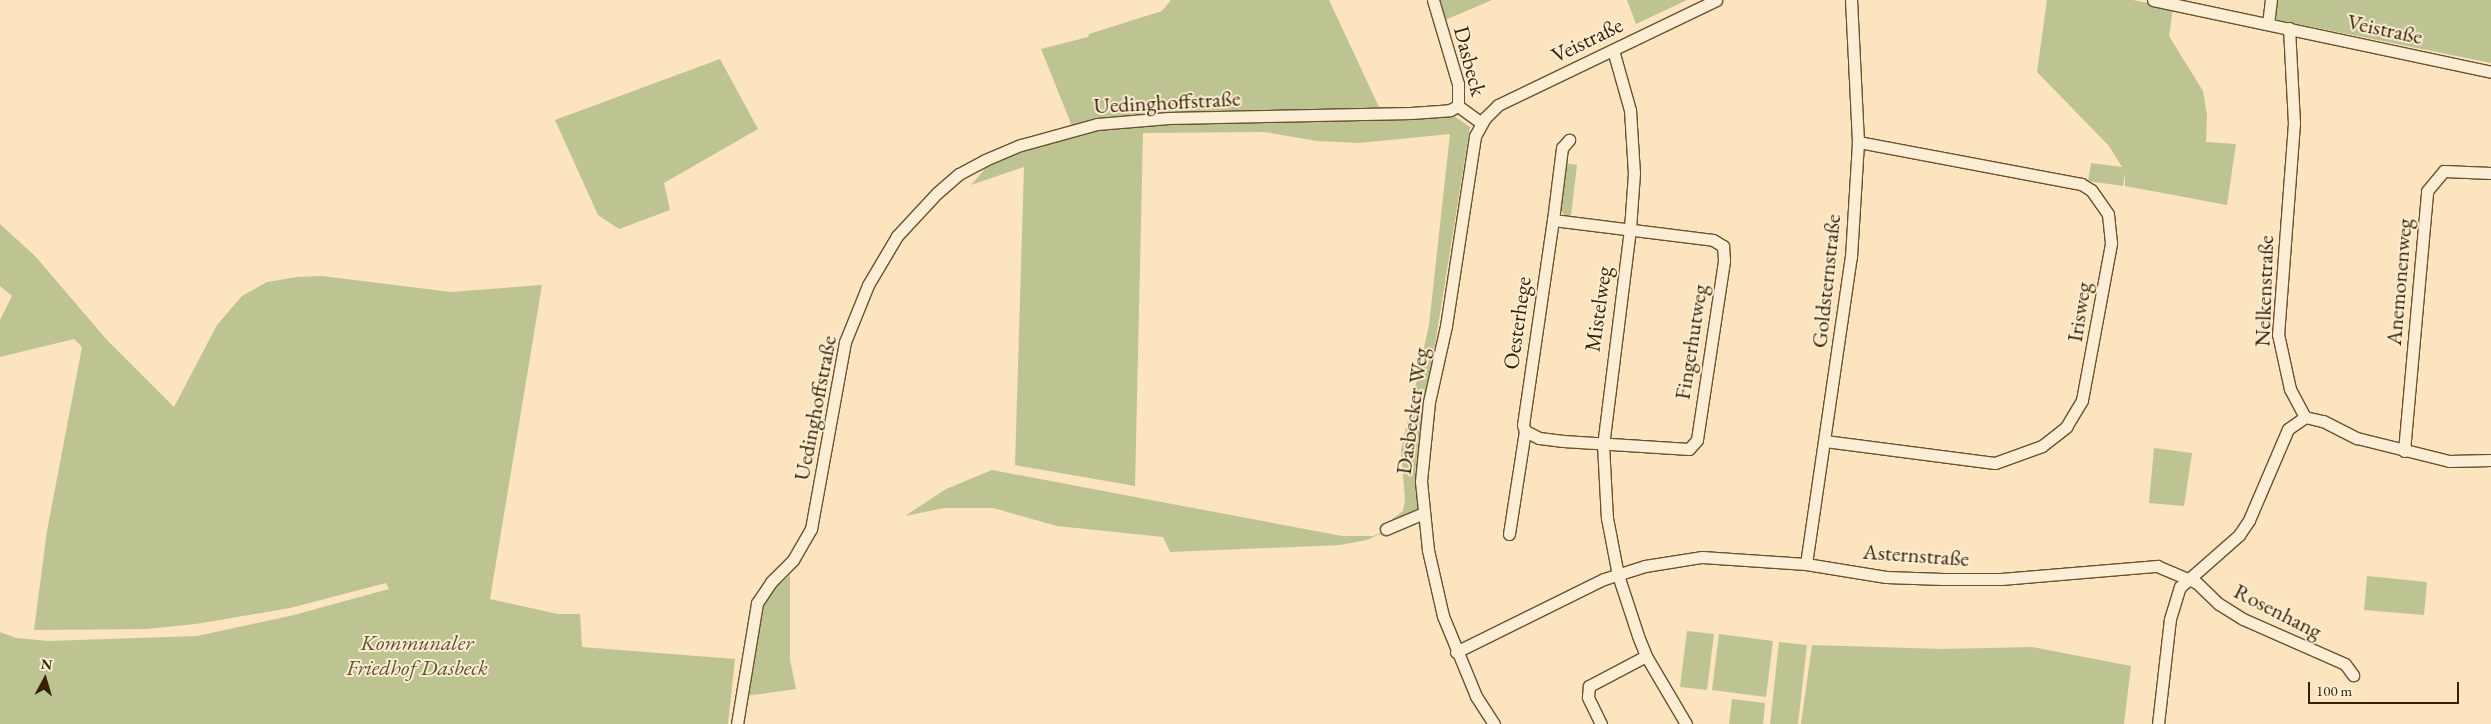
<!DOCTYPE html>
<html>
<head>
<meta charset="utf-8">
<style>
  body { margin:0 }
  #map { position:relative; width:2491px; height:724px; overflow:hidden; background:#fbe4be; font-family:"EB Garamond",serif }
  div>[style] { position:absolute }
  .green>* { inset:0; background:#bdc492 }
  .roads { filter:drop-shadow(1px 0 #685131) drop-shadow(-1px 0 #685131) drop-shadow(0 1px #685131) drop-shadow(0 -1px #685131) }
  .minor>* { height:11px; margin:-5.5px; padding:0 5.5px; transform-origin:5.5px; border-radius:5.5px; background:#fcedd5 }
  span { translate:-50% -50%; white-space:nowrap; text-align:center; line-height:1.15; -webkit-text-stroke:4px #fcedd5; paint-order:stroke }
  .street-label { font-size:22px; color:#372002 }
  .park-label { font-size:22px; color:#5f512d; font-style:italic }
  .north { position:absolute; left:20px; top:654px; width:50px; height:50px; -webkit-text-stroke:4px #fcedd5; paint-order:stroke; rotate:6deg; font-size:14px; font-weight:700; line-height:20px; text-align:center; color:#372002 }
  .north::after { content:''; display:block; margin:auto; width:18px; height:22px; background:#372002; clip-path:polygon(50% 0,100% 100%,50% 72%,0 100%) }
  .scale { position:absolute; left:2308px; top:682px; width:151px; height:22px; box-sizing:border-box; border:2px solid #372002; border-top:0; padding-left:6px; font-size:15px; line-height:18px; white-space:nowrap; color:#372002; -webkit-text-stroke:4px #fcedd5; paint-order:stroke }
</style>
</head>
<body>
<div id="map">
  <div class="green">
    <i style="clip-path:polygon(1171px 0,1329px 0,1379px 107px,1441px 107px,1470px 127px,1419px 444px,1417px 509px,1409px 516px,1391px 524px,1392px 519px,1403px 511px,1405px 500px,1401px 450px,1429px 325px,1450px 134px,1359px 143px,1317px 141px,1264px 132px,1143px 133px,1135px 486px,1015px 465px,1024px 167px,971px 185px,990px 163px,1072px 133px,1070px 121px,1041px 49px,1088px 37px,1089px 34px,1162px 11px)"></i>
    <i style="clip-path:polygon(1439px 0,1492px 0,1445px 20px)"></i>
    <i style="clip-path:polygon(1627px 0,1687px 0,1636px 24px)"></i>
    <i style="clip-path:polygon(2047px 0,2133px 0,2173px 8px,2169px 36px,2203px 91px,2207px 115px,2206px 142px,2236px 144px,2227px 205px,2125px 186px,2125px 173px,2123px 186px,2088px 181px,2091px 163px,2122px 167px,2109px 146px,2037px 72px)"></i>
    <i style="clip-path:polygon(2275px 0,2491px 0,2491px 63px,2274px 19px)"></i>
    <i style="clip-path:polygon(720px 59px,758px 129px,664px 183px,670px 210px,619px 229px,598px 215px,555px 120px)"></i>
    <i style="clip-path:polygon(1565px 163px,1577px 165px,1571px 216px,1564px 215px,1559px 206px)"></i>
    <i style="clip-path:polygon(0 224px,36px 257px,106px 339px,174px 407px,217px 325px,242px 296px,267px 282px,297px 277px,322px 276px,451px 292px,542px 285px,490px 599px,558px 614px,580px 614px,582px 647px,735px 659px,728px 724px,0 724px,0 632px,16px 638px,49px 641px,197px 636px,294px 615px,389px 589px,386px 583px,290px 608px,196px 624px,147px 629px,34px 630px,47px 531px,82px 347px,74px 339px,0 357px,0 320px,12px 296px,0 286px)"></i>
    <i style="clip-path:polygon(2154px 448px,2192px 453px,2184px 506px,2149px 503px)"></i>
    <i style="clip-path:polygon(992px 470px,1342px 536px,1373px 536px,1407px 521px,1367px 540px,1340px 545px,1170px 552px,1163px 537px,1057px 526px,993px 508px,944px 508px,905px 516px,946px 489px)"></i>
    <i style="clip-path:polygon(790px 575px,790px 659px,796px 689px,746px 696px,763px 604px,768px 594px)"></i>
    <i style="clip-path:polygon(2367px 576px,2427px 582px,2424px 615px,2364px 610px)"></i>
    <i style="clip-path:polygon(1687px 631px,1714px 634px,1707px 690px,1680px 687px)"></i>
    <i style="clip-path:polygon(1719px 634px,1773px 641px,1766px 697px,1712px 690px)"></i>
    <i style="clip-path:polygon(1779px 642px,1807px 645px,1798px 724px,1770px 724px)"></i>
    <i style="clip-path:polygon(1812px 645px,1942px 649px,2032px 647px,2131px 666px,2124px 724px,1801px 724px)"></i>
    <i style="clip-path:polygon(1732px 699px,1765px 703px,1763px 724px,1729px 724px)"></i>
  </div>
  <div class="roads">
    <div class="minor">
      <i style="left:1433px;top:0;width:88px;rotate:73.4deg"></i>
      <i style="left:1458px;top:84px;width:22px;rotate:90deg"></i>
      <i style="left:2153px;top:0;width:346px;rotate:12deg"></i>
      <i style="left:2268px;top:24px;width:24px;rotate:-83deg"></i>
      <i style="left:2289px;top:28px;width:95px;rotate:87deg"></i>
      <i style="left:2294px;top:123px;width:212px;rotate:94.3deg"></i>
      <i style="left:2278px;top:334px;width:56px;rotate:77.7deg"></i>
      <i style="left:2290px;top:389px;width:32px;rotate:62deg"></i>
      <i style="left:2305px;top:417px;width:18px;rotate:13deg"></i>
      <i style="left:2323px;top:421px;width:38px;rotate:27deg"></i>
      <i style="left:2357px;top:438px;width:95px;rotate:14deg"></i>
      <i style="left:2449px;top:461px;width:42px;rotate:-1.4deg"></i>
      <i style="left:1613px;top:50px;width:62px;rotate:74.2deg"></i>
      <i style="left:1630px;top:110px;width:63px;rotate:86.4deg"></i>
      <i style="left:1634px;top:173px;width:56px;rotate:94.1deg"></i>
      <i style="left:1630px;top:229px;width:218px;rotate:97.1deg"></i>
      <i style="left:1603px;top:445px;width:73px;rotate:86.9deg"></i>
      <i style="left:1607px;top:518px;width:58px;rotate:79.1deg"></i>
      <i style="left:1618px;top:575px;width:64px;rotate:71.8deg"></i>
      <i style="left:1638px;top:636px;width:22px;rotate:68deg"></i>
      <i style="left:1646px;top:656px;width:79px;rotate:59.5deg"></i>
      <i style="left:1458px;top:106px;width:29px;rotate:36deg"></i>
      <i style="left:1553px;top:220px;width:161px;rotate:7.1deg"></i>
      <i style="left:1713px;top:240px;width:12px;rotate:31deg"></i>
      <i style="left:1723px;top:246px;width:15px;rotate:86deg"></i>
      <i style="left:1724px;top:261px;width:181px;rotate:98.6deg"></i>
      <i style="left:1697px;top:440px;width:12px;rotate:132deg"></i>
      <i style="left:1689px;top:449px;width:126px;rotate:-176.4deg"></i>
      <i style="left:1563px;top:441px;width:24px;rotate:-173deg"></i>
      <i style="left:1539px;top:438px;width:16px;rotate:-153deg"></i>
      <i style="left:1525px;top:431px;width:6px;rotate:-108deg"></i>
      <i style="left:1523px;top:425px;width:207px;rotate:-81.7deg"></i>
      <i style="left:1553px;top:220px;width:73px;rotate:-82.9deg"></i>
      <i style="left:1562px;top:148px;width:11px;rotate:-49deg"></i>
      <i style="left:1825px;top:441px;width:171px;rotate:7.4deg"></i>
      <i style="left:1995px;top:463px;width:50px;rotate:-19.9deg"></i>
      <i style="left:2042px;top:446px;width:31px;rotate:-38deg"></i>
      <i style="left:2066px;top:427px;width:31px;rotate:-59deg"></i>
      <i style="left:2082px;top:400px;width:160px;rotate:-79.5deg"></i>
      <i style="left:2111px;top:243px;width:29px;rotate:-96deg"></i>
      <i style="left:2108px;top:214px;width:29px;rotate:-125deg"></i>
      <i style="left:2091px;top:190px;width:12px;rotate:-149deg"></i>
      <i style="left:2081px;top:184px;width:227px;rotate:-169.3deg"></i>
      <i style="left:2404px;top:451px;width:261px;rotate:-84.9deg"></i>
      <i style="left:2427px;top:191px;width:26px;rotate:-50deg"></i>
      <i style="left:2444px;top:171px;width:47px;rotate:2.4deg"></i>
      <i style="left:1386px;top:529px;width:39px;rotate:-23deg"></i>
      <i style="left:1509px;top:534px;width:104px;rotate:-81.2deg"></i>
      <i style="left:1806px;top:564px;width:310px;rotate:-81.7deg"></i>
      <i style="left:1851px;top:257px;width:115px;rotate:-86.5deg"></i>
      <i style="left:1858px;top:142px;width:142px;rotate:-92.8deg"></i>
      <i style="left:1456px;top:652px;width:165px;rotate:-26.3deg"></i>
      <i style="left:1604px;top:579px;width:43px;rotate:-17.6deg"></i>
      <i style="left:1645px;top:566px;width:58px;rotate:-9deg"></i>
      <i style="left:1702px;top:557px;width:104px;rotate:3.9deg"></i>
      <i style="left:1806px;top:564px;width:81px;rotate:9.2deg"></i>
      <i style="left:1886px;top:577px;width:57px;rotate:2deg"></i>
      <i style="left:1943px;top:579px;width:58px"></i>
      <i style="left:2001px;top:579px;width:157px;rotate:-4.8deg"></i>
      <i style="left:2157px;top:566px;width:43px;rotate:23deg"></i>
      <i style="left:2197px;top:583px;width:30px;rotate:44deg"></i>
      <i style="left:2219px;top:604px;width:28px;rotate:32deg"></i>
      <i style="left:2243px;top:619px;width:111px;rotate:23.8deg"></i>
      <i style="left:2345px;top:664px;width:14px;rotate:54deg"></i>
      <i style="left:737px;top:724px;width:123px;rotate:-80.6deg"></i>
      <i style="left:757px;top:603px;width:25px;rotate:-56deg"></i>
      <i style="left:771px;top:582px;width:31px;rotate:-45deg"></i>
      <i style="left:793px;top:560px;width:36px;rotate:-60deg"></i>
      <i style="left:811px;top:529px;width:190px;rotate:-79.7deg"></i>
      <i style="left:845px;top:342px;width:61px;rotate:-68deg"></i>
      <i style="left:868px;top:285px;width:57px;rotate:-59.4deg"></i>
      <i style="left:897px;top:236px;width:59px;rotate:-47.1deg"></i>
      <i style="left:937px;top:193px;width:29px;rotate:-41deg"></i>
      <i style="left:959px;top:174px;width:30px;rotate:-28deg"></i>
      <i style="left:985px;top:160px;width:39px;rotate:-23deg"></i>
      <i style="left:1021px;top:145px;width:79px;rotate:-15.4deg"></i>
      <i style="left:1097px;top:124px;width:72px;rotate:-4.8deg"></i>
      <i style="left:1169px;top:118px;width:242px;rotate:-1.2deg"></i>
      <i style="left:1411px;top:113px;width:39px;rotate:-4deg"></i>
      <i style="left:1450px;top:110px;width:9px;rotate:-27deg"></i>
      <i style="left:1494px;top:724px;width:33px;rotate:-123deg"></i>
      <i style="left:1476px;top:696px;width:87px;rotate:-112.4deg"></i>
      <i style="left:1443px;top:616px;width:68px;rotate:-102.8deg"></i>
      <i style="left:1428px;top:550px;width:69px;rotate:-95.8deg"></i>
      <i style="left:1421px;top:481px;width:79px;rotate:-84.2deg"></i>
      <i style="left:1429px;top:402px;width:78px;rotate:-77.4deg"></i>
      <i style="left:1446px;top:326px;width:192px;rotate:-81.3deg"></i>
      <i style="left:1475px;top:136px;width:21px;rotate:-61deg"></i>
      <i style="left:1485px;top:118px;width:18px;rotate:-45deg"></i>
      <i style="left:1498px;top:105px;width:242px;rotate:-25.7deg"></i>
      <i style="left:1601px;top:724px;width:30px;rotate:-116deg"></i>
      <i style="left:1588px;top:697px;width:11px;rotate:-85deg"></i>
      <i style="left:1589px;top:686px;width:64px;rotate:-27.8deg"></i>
      <i style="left:2158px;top:724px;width:106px;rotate:-83.5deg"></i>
      <i style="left:2170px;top:619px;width:34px;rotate:-73deg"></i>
      <i style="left:2180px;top:587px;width:79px;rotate:-41.4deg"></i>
      <i style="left:2239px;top:535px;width:18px;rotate:-56deg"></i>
      <i style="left:2249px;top:520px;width:99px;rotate:-66.8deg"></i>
      <i style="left:2288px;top:429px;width:21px;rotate:-35deg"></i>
    </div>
  </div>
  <div class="street-label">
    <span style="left:2385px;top:29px;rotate:12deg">Veistraße</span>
    <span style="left:1587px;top:40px;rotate:-26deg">Veistraße</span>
    <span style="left:1470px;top:61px;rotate:75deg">Dasbeck</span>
    <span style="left:1167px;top:102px;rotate:-3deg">Uedinghoffstraße</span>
    <span style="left:1826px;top:281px;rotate:-84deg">Goldsternstraße</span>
    <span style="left:2399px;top:282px;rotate:-85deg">Anemonenweg</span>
    <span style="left:2264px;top:291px;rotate:-88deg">Nelkenstraße</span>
    <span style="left:1598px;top:309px;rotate:-82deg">Mistelweg</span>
    <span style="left:2079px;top:312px;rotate:-81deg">Irisweg</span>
    <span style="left:1517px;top:323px;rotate:-82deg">Oesterhege</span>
    <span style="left:1691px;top:342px;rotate:-81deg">Fingerhutweg</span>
    <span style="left:815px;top:408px;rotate:-79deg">Uedinghoffstraße</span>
    <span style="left:1412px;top:411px;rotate:-82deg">Dasbecker Weg</span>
    <span style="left:1916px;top:555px;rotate:4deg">Asternstraße</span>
    <span style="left:2278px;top:611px;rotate:27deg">Rosenhang</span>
  </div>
  <div class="park-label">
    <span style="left:417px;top:655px">Kommunaler<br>Friedhof Dasbeck</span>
  </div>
  <div class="north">N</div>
  <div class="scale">100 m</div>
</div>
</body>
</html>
